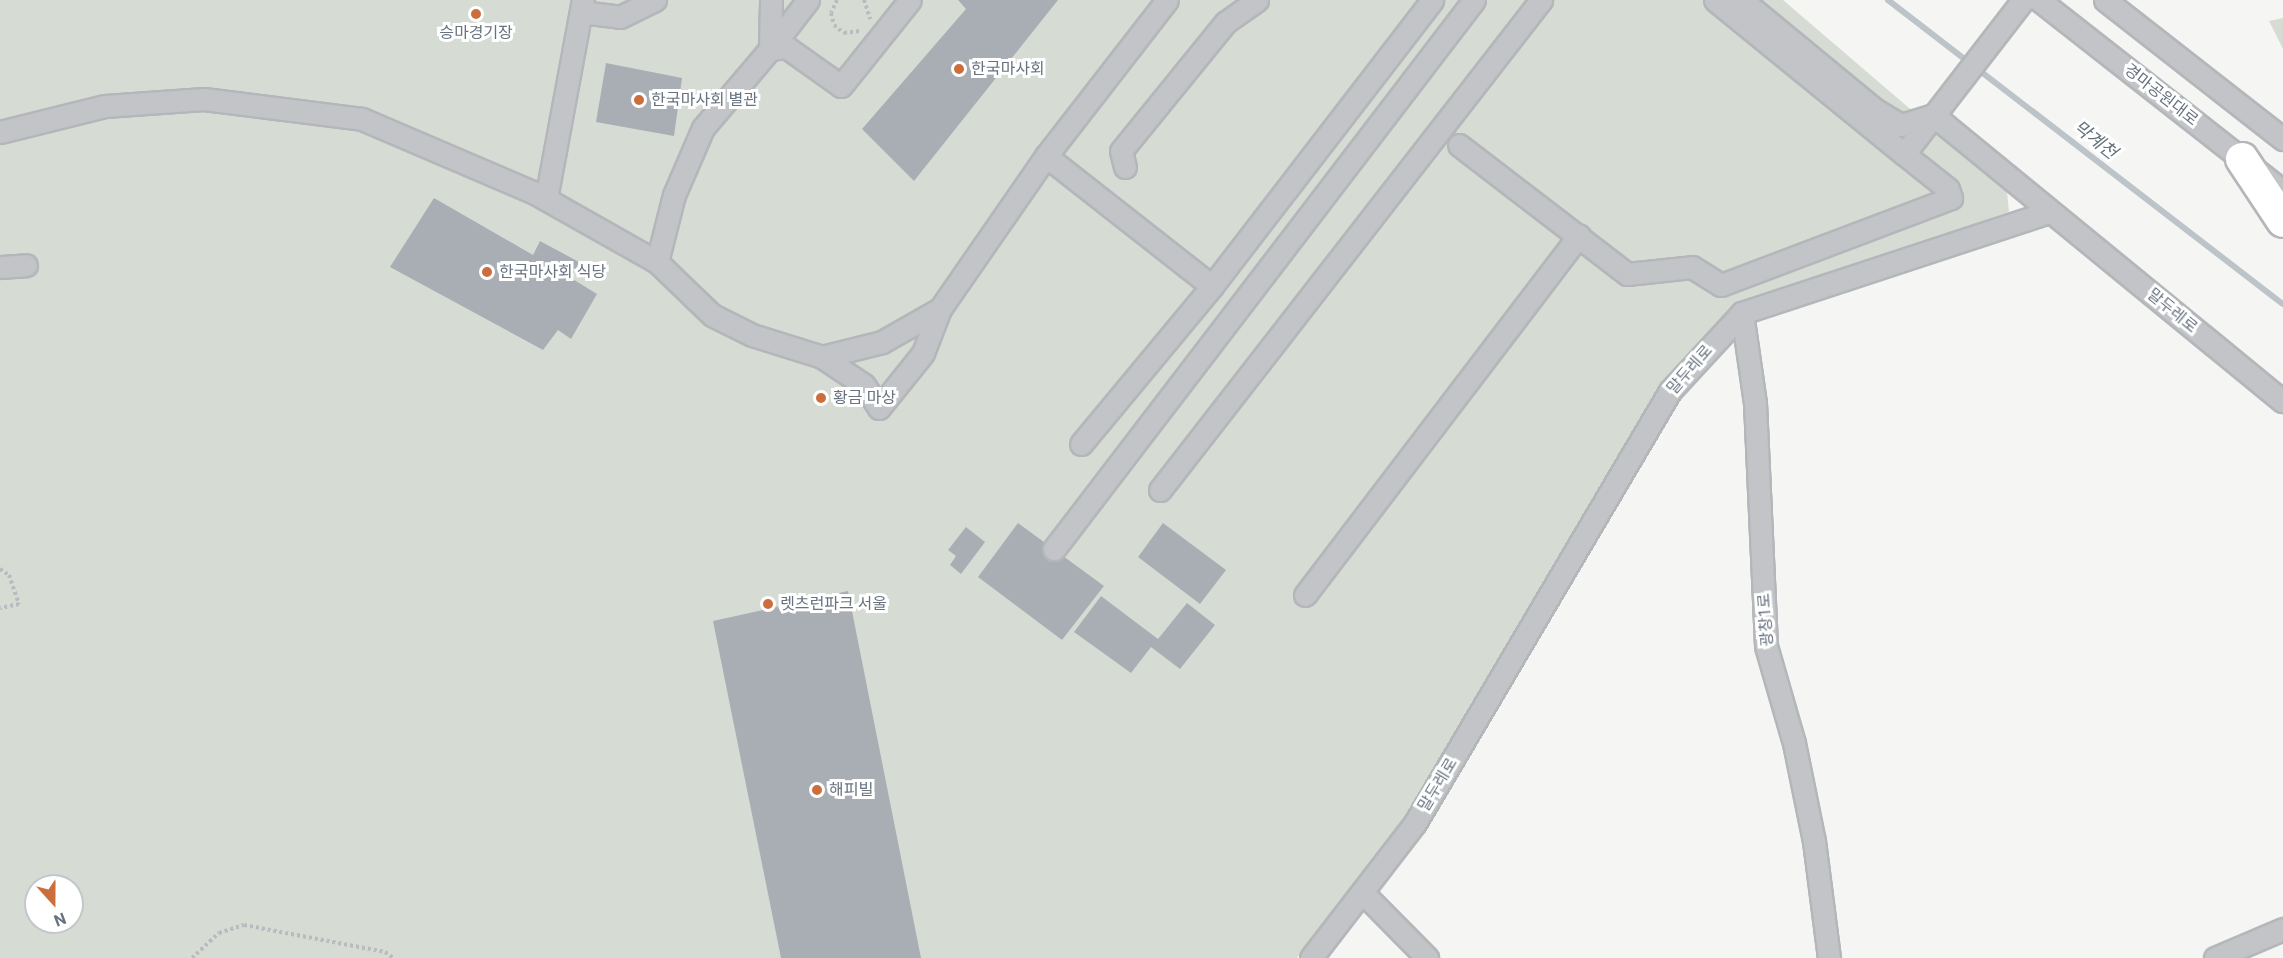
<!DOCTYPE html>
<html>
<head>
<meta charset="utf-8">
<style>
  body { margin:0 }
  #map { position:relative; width:2283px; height:958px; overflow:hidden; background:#f5f6f3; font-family:Roboto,"Noto Sans KR",sans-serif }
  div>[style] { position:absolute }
  .green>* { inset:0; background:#d6dcd4 }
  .stream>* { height:6px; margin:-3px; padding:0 3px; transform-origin:3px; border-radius:3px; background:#bcc3c9 }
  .building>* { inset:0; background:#a8aeb4 }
  .path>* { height:4px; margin-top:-2px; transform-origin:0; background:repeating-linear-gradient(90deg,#b9bbbe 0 3px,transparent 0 6px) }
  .roads { filter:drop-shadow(2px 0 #b4b7ba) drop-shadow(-2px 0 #b4b7ba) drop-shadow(0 2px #b4b7ba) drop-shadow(0 -2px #b4b7ba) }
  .minor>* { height:21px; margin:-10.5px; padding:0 10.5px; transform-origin:10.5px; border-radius:10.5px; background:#c2c4c7 }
  .highway>* { height:32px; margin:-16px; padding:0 16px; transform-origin:16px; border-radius:16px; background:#fff }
  .dots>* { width:16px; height:16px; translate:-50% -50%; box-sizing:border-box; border:3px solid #fff; border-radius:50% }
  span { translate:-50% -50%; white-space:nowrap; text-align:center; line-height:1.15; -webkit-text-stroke:6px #fff; paint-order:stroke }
  .poi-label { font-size:16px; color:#687380 }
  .left { translate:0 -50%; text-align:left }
  .street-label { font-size:16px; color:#687380 }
  .water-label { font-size:18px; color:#64737c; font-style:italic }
  .north { position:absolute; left:24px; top:874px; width:60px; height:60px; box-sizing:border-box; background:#fff; border:2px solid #c3c7cc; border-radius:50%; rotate:159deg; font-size:16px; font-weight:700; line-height:24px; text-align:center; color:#687380 }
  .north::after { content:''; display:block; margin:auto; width:21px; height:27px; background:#cc6e3c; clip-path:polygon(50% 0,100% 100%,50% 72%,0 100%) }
</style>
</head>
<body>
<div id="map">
  <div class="green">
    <i style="clip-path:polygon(evenodd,0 0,1783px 0,2007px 192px,2009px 212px,1736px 307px,1665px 390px,1405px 818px,1297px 958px,0 958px,0 0,36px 886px,72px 886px,72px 922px,36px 922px,36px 886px)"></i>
    <i style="clip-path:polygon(2283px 18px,2283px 49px,2269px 21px)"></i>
  </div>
  <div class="stream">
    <i style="left:1888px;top:0;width:498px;rotate:37.6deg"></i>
  </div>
  <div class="building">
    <i style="clip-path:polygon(958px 0,1058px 0,914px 181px,862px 129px,966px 9px)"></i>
    <i style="clip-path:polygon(606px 63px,682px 78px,674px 136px,596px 122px)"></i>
    <i style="clip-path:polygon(434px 198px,533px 255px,540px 241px,579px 262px,571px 278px,597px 294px,571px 339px,558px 330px,543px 350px,390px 267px)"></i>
    <i style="clip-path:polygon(1018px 523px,1104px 586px,1062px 640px,978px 577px)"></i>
    <i style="clip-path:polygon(1163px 523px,1226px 570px,1200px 604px,1138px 557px)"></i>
    <i style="clip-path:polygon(966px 527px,985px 542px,961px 574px,950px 565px,956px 556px,948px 550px)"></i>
    <i style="clip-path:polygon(848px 591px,921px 958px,781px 958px,713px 621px)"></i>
    <i style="clip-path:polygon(1101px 596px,1158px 639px,1187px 603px,1215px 625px,1180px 669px,1151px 647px,1131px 673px,1074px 632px)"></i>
  </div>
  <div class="path">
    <i style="left:837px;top:0;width:14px;rotate:115deg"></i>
    <i style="left:831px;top:13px;width:12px;rotate:76deg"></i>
    <i style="left:834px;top:25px;width:13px;rotate:39deg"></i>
    <i style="left:844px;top:33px;width:16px;rotate:-7deg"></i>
    <i style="left:864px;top:0;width:20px;rotate:72deg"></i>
    <i style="left:0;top:569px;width:11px;rotate:34deg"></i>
    <i style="left:9px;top:575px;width:31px;rotate:71deg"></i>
    <i style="left:19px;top:604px;width:19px;rotate:168deg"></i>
    <i style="left:192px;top:958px;width:37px;rotate:-43deg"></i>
    <i style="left:219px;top:933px;width:26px;rotate:-18deg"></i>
    <i style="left:244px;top:925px;width:144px;rotate:10.8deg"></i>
    <i style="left:385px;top:952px;width:11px;rotate:34deg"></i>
  </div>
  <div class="roads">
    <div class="minor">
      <i style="left:1715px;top:0;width:244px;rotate:39.2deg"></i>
      <i style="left:1904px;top:154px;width:195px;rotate:-52.3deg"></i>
      <i style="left:1742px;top:0;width:171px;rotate:39.5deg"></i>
      <i style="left:1874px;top:109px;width:31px;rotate:31deg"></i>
      <i style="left:1901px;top:125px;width:34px;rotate:-17deg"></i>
      <i style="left:2039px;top:0;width:310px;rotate:38.1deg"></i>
      <i style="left:2105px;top:0;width:226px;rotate:38deg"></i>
      <i style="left:581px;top:12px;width:39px;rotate:7deg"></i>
      <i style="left:620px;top:17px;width:39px;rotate:-26deg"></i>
      <i style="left:770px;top:49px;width:16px;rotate:-7deg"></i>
      <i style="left:786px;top:47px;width:67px;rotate:35.3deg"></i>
      <i style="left:841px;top:86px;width:110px;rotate:-51.3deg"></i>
      <i style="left:770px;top:49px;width:62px;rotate:-52.2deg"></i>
      <i style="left:1933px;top:115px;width:452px;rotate:39.3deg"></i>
      <i style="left:0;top:132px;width:108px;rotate:-13.9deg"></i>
      <i style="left:105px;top:106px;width:99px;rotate:-4deg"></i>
      <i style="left:204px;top:99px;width:159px;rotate:7.2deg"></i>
      <i style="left:362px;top:119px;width:188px;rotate:23.2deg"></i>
      <i style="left:535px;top:193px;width:140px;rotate:29.5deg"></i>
      <i style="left:657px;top:262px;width:76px;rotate:43.9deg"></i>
      <i style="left:712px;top:315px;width:45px;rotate:26.6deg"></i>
      <i style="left:752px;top:335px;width:73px;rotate:17.4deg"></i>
      <i style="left:822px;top:357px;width:50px;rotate:33.7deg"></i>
      <i style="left:864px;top:385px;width:27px;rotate:57deg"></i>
      <i style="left:879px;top:408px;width:70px;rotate:-51.3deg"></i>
      <i style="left:923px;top:353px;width:47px;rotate:-68.9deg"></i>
      <i style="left:940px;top:309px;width:186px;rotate:-55.3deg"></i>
      <i style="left:1046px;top:156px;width:197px;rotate:-52.2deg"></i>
      <i style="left:1459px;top:145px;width:212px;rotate:37.5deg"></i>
      <i style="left:1627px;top:274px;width:65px;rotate:-6.1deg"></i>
      <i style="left:1692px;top:267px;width:34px;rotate:32deg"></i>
      <i style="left:1721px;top:285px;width:246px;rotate:-20.7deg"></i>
      <i style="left:1951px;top:198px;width:9px;rotate:-108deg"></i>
      <i style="left:1948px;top:189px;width:56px;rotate:-141.5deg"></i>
      <i style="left:1046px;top:156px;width:211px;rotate:38.1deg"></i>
      <i style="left:1125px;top:167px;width:16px;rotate:-104deg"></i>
      <i style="left:1121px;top:151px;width:166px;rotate:-50.9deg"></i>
      <i style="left:1226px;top:22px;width:38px;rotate:-35deg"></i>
      <i style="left:546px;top:199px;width:202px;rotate:-79.5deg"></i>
      <i style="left:657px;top:262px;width:69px;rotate:-75.8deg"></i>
      <i style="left:674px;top:195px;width:73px;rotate:-66.6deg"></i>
      <i style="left:703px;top:128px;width:104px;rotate:-49.7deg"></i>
      <i style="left:770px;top:49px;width:49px;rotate:-88.8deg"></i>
      <i style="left:0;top:267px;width:26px;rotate:-4deg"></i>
      <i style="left:1742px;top:313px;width:91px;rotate:81.8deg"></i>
      <i style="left:1755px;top:403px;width:243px;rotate:87.4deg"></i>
      <i style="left:1766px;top:646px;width:101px;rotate:73.9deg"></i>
      <i style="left:1794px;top:743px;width:100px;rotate:78.5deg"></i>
      <i style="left:1814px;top:841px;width:118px;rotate:82.7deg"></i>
      <i style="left:822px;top:357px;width:62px;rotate:-14deg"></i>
      <i style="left:882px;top:342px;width:67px;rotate:-29.6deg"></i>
      <i style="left:1081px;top:444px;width:205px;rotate:-50.3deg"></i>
      <i style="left:1212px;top:286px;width:361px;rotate:-52.4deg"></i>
      <i style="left:1160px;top:490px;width:621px;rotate:-52.13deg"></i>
      <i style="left:1054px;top:549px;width:691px;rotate:-52.58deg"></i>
      <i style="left:1305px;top:595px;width:452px;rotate:-52.7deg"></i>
      <i style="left:1362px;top:892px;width:93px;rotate:45.4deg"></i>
      <i style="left:1311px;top:958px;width:170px;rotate:-52.4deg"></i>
      <i style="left:1415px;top:823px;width:502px;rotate:-59.45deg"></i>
      <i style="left:1670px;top:391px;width:106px;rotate:-47.3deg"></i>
      <i style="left:1742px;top:313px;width:323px;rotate:-18.2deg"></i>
      <i style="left:2215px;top:958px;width:74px;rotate:-23.1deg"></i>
    </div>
    <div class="highway">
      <i style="left:2242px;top:159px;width:74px;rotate:56.5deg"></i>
    </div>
  </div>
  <div class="dots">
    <i style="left:476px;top:14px;background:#cc6e3c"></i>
    <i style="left:959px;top:69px;background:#cc6e3c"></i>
    <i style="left:639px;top:100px;background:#cc6e3c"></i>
    <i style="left:487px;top:272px;background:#cc6e3c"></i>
    <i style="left:821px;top:398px;background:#cc6e3c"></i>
    <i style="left:768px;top:604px;background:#cc6e3c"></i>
    <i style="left:817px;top:790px;background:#cc6e3c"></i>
  </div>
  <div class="poi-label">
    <span style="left:476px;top:33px">승마경기장</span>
    <span class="left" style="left:971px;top:69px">한국마사회</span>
    <span class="left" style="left:651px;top:100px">한국마사회 별관</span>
    <span class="left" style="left:499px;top:272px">한국마사회 식당</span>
    <span class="left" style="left:833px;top:398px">황금 마상</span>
    <span class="left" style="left:780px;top:604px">렛츠런파크 서울</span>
    <span class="left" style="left:829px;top:790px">해피빌</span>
  </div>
  <div class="street-label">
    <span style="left:2161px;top:95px;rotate:38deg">경마공원대로</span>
    <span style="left:2172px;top:311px;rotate:39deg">말두레로</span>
    <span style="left:1690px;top:370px;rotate:-49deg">말두레로</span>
    <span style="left:1766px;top:620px;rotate:-94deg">광창1로</span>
    <span style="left:1438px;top:785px;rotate:-59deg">말두레로</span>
  </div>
  <div class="water-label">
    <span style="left:2095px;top:140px;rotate:38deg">막계천</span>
  </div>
  <div class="north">N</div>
</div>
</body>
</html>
